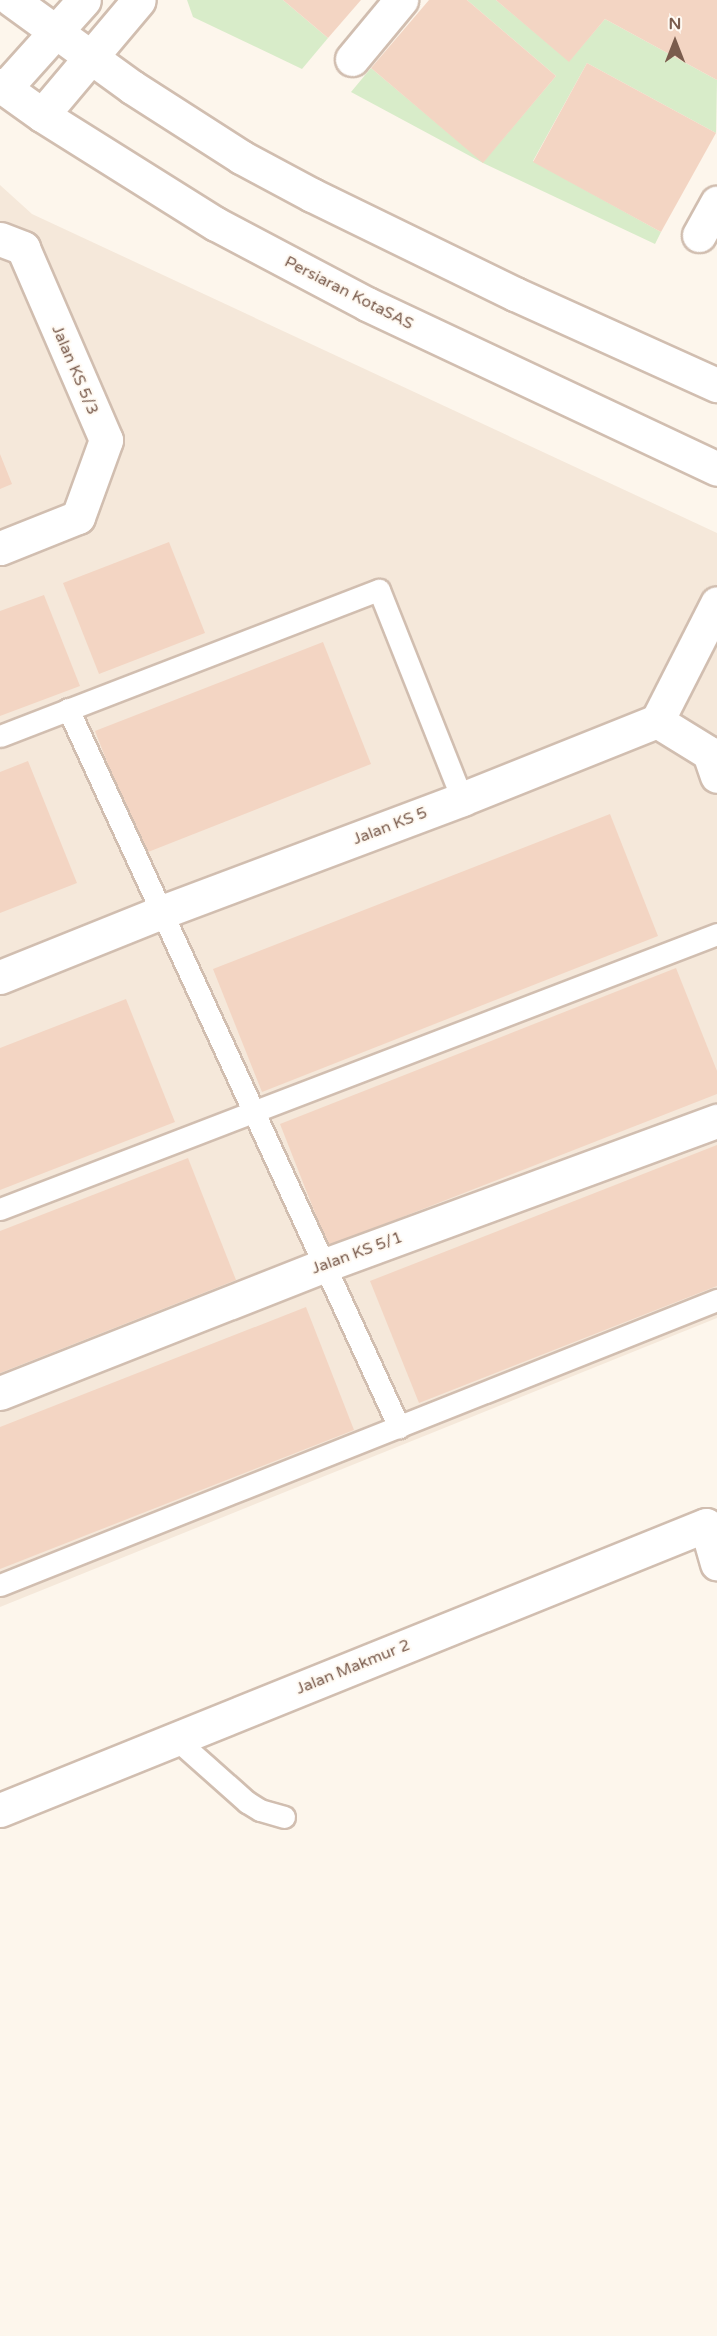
<!DOCTYPE html>
<html>
<head>
<meta charset="utf-8">
<style>
  body { margin:0 }
  #map { position:relative; width:717px; height:2336px; overflow:hidden; background:#fdf6ec; font-family:"Varela Round",sans-serif }
  div>[style] { position:absolute }
  .residential>* { inset:0; background:#f5e8da }
  .green>* { inset:0; background:#d8ecc9 }
  .building>* { inset:0; background:#f3d5c3 }
  .roads { filter:drop-shadow(2px 0 #d1beb0) drop-shadow(-2px 0 #d1beb0) drop-shadow(0 2px #d1beb0) drop-shadow(0 -2px #d1beb0) }
  .service>* { height:21px; margin:-10.5px; padding:0 10.5px; transform-origin:10.5px; border-radius:10.5px; background:#fff }
  .minor>* { height:33px; margin:-16.5px; padding:0 16.5px; transform-origin:16.5px; border-radius:16.5px; background:#fff }
  .secondary>* { height:33px; margin:-16.5px; padding:0 16.5px; transform-origin:16.5px; border-radius:16.5px; background:#fff }
  span { translate:-50% -50%; white-space:nowrap; text-align:center; line-height:1.15; -webkit-text-stroke:4.5px #fffaf3; paint-order:stroke }
  .street-label { font-size:16px; color:#7a5c4d }
  .north { position:absolute; left:645px; top:12px; width:60px; height:60px; -webkit-text-stroke:4px #fffaf3; paint-order:stroke; rotate:0deg; font-size:16px; font-weight:700; line-height:24px; text-align:center; color:#7a5c4d }
  .north::after { content:''; display:block; margin:auto; width:21px; height:27px; background:#7a5c4d; clip-path:polygon(50% 0,100% 100%,50% 72%,0 100%) }
</style>
</head>
<body>
<div id="map">
  <div class="residential">
    <i style="clip-path:polygon(0 185px,32px 214px,717px 533px,717px 1318px,0 1607px)"></i>
  </div>
  <div class="green">
    <i style="clip-path:polygon(187px 0,283px 0,328px 38px,302px 69px,193px 17px)"></i>
    <i style="clip-path:polygon(467px 0,496px 0,569px 61px,605px 19px,717px 80px,716px 133px,587px 63px,533px 161px,661px 232px,655px 244px,483px 163px,351px 92px,371px 68px,483px 162px,556px 76px)"></i>
  </div>
  <div class="building">
    <i style="clip-path:polygon(283px 0,361px 0,328px 38px)"></i>
    <i style="clip-path:polygon(429px 0,467px 0,556px 76px,483px 163px,371px 68px)"></i>
    <i style="clip-path:polygon(496px 0,717px 0,717px 80px,605px 19px,569px 62px)"></i>
    <i style="clip-path:polygon(587px 63px,716px 133px,661px 232px,533px 162px)"></i>
    <i style="clip-path:polygon(0 454px,12px 484px,0 489px)"></i>
    <i style="clip-path:polygon(169px 542px,205px 633px,99px 674px,63px 583px)"></i>
    <i style="clip-path:polygon(44px 595px,80px 686px,0 716px,0 611px)"></i>
    <i style="clip-path:polygon(323px 642px,371px 764px,143px 854px,95px 731px)"></i>
    <i style="clip-path:polygon(28px 761px,77px 883px,0 913px,0 772px)"></i>
    <i style="clip-path:polygon(610px 814px,658px 936px,262px 1092px,213px 969px)"></i>
    <i style="clip-path:polygon(676px 968px,717px 1071px,717px 1094px,328px 1246px,280px 1124px)"></i>
    <i style="clip-path:polygon(126px 999px,175px 1122px,0 1190px,0 1048px)"></i>
    <i style="clip-path:polygon(717px 1145px,717px 1286px,419px 1403px,370px 1281px)"></i>
    <i style="clip-path:polygon(188px 1158px,236px 1280px,0 1373px,0 1231px)"></i>
    <i style="clip-path:polygon(306px 1307px,354px 1430px,0 1569px,0 1427px)"></i>
  </div>
  <div class="roads">
    <div class="service">
      <i style="left:68px;top:709px;width:791px;rotate:65.25deg"></i>
      <i style="left:0;top:736px;width:406px;rotate:-21.1deg"></i>
      <i style="left:379px;top:590px;width:225px;rotate:68.3deg"></i>
      <i style="left:0;top:1209px;width:768px;rotate:-20.98deg"></i>
      <i style="left:0;top:1585px;width:772px;rotate:-21.68deg"></i>
      <i style="left:176px;top:1739px;width:95px;rotate:41.6deg"></i>
      <i style="left:247px;top:1802px;width:15px;rotate:32deg"></i>
      <i style="left:260px;top:1810px;width:25px;rotate:16deg"></i>
    </div>
    <div class="minor">
      <i style="left:352px;top:59px;width:77px;rotate:-50.3deg"></i>
      <i style="left:5px;top:88px;width:118px;rotate:-48.1deg"></i>
      <i style="left:42px;top:115px;width:150px;rotate:-49.9deg"></i>
      <i style="left:699px;top:235px;width:37px;rotate:-61deg"></i>
      <i style="left:0;top:239px;width:25px;rotate:21deg"></i>
      <i style="left:23px;top:248px;width:209px;rotate:66.6deg"></i>
      <i style="left:106px;top:440px;width:82px;rotate:110deg"></i>
      <i style="left:78px;top:517px;width:84px;rotate:158.3deg"></i>
      <i style="left:657px;top:721px;width:61px;rotate:31.6deg"></i>
      <i style="left:709px;top:753px;width:24px;rotate:71deg"></i>
      <i style="left:0;top:977px;width:175px;rotate:-21.9deg"></i>
      <i style="left:162px;top:912px;width:321px;rotate:-20.6deg"></i>
      <i style="left:462px;top:799px;width:210px;rotate:-21.8deg"></i>
      <i style="left:657px;top:721px;width:132px;rotate:-63deg"></i>
      <i style="left:0;top:1393px;width:349px;rotate:-21.5deg"></i>
      <i style="left:325px;top:1265px;width:418px;rotate:-20.2deg"></i>
      <i style="left:0;top:1810px;width:761px;rotate:-21.98deg"></i>
      <i style="left:706px;top:1525px;width:40px;rotate:74deg"></i>
    </div>
    <div class="secondary">
      <i style="left:12px;top:0;width:148px;rotate:35.9deg"></i>
      <i style="left:132px;top:87px;width:130px;rotate:32.7deg"></i>
      <i style="left:241px;top:157px;width:81px;rotate:28.2deg"></i>
      <i style="left:312px;top:195px;width:226px;rotate:26deg"></i>
      <i style="left:515px;top:294px;width:222px;rotate:24.3deg"></i>
      <i style="left:0;top:85px;width:52px;rotate:35.5deg"></i>
      <i style="left:42px;top:115px;width:205px;rotate:32.1deg"></i>
      <i style="left:216px;top:224px;width:171px;rotate:27.9deg"></i>
      <i style="left:367px;top:304px;width:387px;rotate:25.2deg"></i>
    </div>
  </div>
  <div class="street-label">
    <span style="left:349px;top:293px;rotate:27deg">Persiaran KotaSAS</span>
    <span style="left:75px;top:370px;rotate:67deg">Jalan KS 5/3</span>
    <span style="left:390px;top:826px;rotate:-21deg">Jalan KS 5</span>
    <span style="left:357px;top:1253px;rotate:-20deg">Jalan KS 5/1</span>
    <span style="left:353px;top:1667px;rotate:-22deg">Jalan Makmur 2</span>
  </div>
  <div class="north">N</div>
</div>
</body>
</html>
